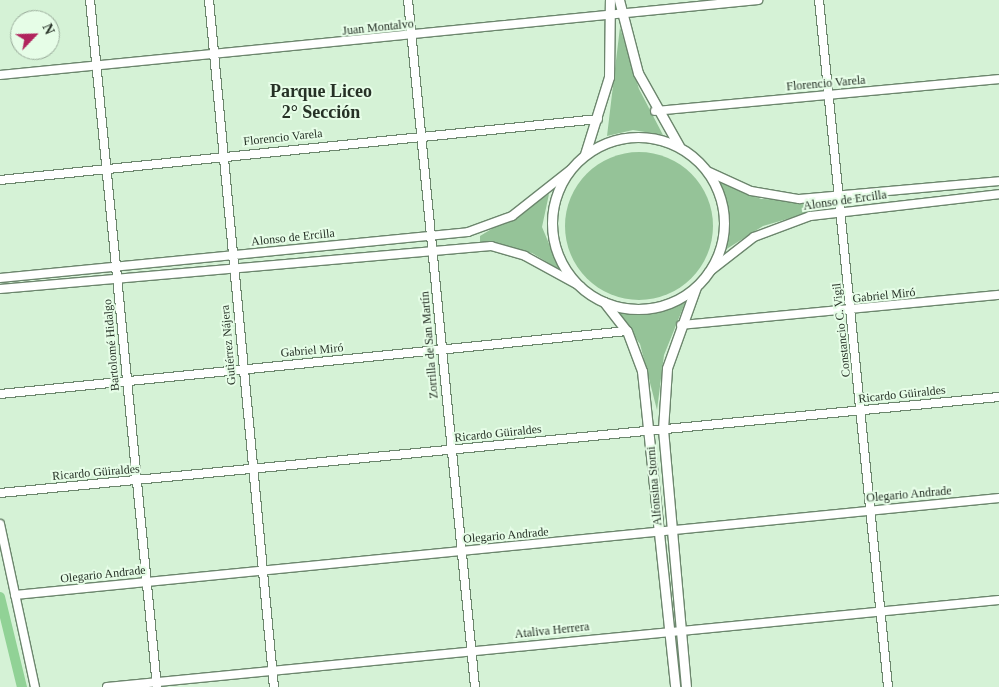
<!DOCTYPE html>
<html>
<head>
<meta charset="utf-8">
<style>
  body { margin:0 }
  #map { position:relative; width:999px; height:687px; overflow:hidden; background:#d5f2d6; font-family:"Times New Roman",serif }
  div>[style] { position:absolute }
  .green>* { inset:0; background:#95c398 }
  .round { border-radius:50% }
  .canal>* { height:10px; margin:-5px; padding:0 5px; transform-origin:5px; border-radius:5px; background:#91d296 }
  .roads { filter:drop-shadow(1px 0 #6c866d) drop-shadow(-1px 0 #6c866d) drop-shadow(0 1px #6c866d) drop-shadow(0 -1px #6c866d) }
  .minor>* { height:8px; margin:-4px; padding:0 4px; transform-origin:4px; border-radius:4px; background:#fff }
  .tertiary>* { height:9px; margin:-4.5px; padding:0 4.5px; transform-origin:4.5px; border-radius:4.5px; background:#fff }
  .tertiary>.ring { margin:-4.5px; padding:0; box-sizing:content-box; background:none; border:9px solid #fff; border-radius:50% }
  span { translate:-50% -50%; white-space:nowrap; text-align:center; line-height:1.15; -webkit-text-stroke:4px #e6fde7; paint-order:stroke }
  .street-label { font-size:12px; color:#263126 }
  .district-label { font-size:18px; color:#263126; font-weight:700 }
  .north { position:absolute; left:10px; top:10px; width:50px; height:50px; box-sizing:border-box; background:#e6fde7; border:1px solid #99ab9a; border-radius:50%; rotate:66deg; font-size:14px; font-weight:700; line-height:20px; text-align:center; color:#263126 }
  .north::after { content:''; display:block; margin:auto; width:18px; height:22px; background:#b1245d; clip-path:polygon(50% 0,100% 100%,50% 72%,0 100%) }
</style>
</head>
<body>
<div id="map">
  <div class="green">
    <i style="clip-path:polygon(620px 27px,639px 89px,663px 135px,633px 130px,607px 136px)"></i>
    <i class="round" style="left:565px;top:152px;width:148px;height:148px"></i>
    <i style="clip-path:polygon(718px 180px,761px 199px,831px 201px,832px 206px,763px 226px,725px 250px,729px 230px)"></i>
    <i style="clip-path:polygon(549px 194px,542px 227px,560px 270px,532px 253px,480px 243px,480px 236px)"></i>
    <i style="clip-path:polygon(687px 298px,664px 355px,657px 410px,640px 344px,613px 307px,649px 312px)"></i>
  </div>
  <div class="canal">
    <i style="left:0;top:597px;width:93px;rotate:76.3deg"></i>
  </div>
  <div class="roads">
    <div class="minor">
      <i style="left:90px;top:0;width:690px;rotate:84.43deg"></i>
      <i style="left:209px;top:0;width:690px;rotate:84.6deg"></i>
      <i style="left:408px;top:0;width:690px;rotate:84.43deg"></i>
      <i style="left:819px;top:0;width:690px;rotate:84.26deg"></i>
      <i style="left:0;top:75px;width:762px;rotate:-5.65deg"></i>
      <i style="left:655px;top:111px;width:345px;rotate:-5.3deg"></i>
      <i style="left:707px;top:171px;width:48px;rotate:24.4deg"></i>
      <i style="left:751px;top:191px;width:49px;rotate:9.5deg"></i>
      <i style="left:799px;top:199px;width:201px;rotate:-5.1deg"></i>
      <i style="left:0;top:180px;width:601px;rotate:-5.82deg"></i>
      <i style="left:709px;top:272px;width:57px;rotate:-37.9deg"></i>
      <i style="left:754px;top:237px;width:60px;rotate:-20.6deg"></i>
      <i style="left:810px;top:216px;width:190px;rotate:-6.6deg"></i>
      <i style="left:0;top:278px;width:470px;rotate:-5.6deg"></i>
      <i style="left:468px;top:232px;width:47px;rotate:-20deg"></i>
      <i style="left:512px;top:216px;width:74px;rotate:-38.4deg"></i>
      <i style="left:0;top:289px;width:493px;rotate:-5deg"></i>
      <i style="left:491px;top:246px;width:35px;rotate:16deg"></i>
      <i style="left:525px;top:256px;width:63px;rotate:28.6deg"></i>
      <i style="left:681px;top:325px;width:319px;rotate:-5.4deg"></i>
      <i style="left:0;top:394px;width:630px;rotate:-5.74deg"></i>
      <i style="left:0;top:493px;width:1004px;rotate:-5.49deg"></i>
      <i style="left:0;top:524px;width:167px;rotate:77.9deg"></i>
      <i style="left:15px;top:595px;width:989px;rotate:-5.63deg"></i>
      <i style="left:107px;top:687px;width:896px;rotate:-5.57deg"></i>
    </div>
    <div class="tertiary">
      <i style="left:619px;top:0;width:75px;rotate:75.4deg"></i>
      <i style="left:638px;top:73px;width:84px;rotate:60.7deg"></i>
      <i class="ring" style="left:552px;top:137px;width:163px;height:163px"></i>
      <i style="left:585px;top:154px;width:81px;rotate:-72.7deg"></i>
      <i style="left:609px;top:77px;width:77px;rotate:-89.3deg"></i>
      <i style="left:604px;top:302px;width:37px;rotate:52deg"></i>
      <i style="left:627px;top:331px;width:43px;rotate:69.4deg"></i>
      <i style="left:642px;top:371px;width:318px;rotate:84deg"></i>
      <i style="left:686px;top:687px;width:259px;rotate:-95.1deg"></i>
      <i style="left:663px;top:429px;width:61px;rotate:-86.2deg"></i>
      <i style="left:667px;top:368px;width:86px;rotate:-70.3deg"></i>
    </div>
  </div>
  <div class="street-label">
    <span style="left:378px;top:28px;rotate:-6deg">Juan Montalvo</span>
    <span style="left:826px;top:84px;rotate:-5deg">Florencio Varela</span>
    <span style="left:283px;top:138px;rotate:-6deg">Florencio Varela</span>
    <span style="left:845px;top:201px;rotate:-8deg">Alonso de Ercilla</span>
    <span style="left:293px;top:238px;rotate:-6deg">Alonso de Ercilla</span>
    <span style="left:884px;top:296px;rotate:-6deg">Gabriel Miró</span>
    <span style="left:842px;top:330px;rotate:-96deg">Constancio C. Vigil</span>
    <span style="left:112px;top:345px;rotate:-95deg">Bartolomé Hidalgo</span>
    <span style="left:229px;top:345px;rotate:-95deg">Gutiérrez Nájera</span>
    <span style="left:430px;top:345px;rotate:-95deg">Zorrilla de San Martín</span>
    <span style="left:312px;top:351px;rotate:-5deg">Gabriel Miró</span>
    <span style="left:902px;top:395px;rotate:-6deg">Ricardo Güiraldes</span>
    <span style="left:498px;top:434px;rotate:-6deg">Ricardo Güiraldes</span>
    <span style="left:96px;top:473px;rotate:-5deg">Ricardo Güiraldes</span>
    <span style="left:655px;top:486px;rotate:-95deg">Alfonsina Storni</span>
    <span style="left:909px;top:495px;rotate:-5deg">Olegario Andrade</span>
    <span style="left:506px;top:536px;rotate:-5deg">Olegario Andrade</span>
    <span style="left:103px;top:575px;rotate:-6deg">Olegario Andrade</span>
    <span style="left:552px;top:631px;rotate:-6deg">Ataliva Herrera</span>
  </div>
  <div class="district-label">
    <span style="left:321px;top:102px">Parque Liceo<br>2° Sección</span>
  </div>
  <div class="north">N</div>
</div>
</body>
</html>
